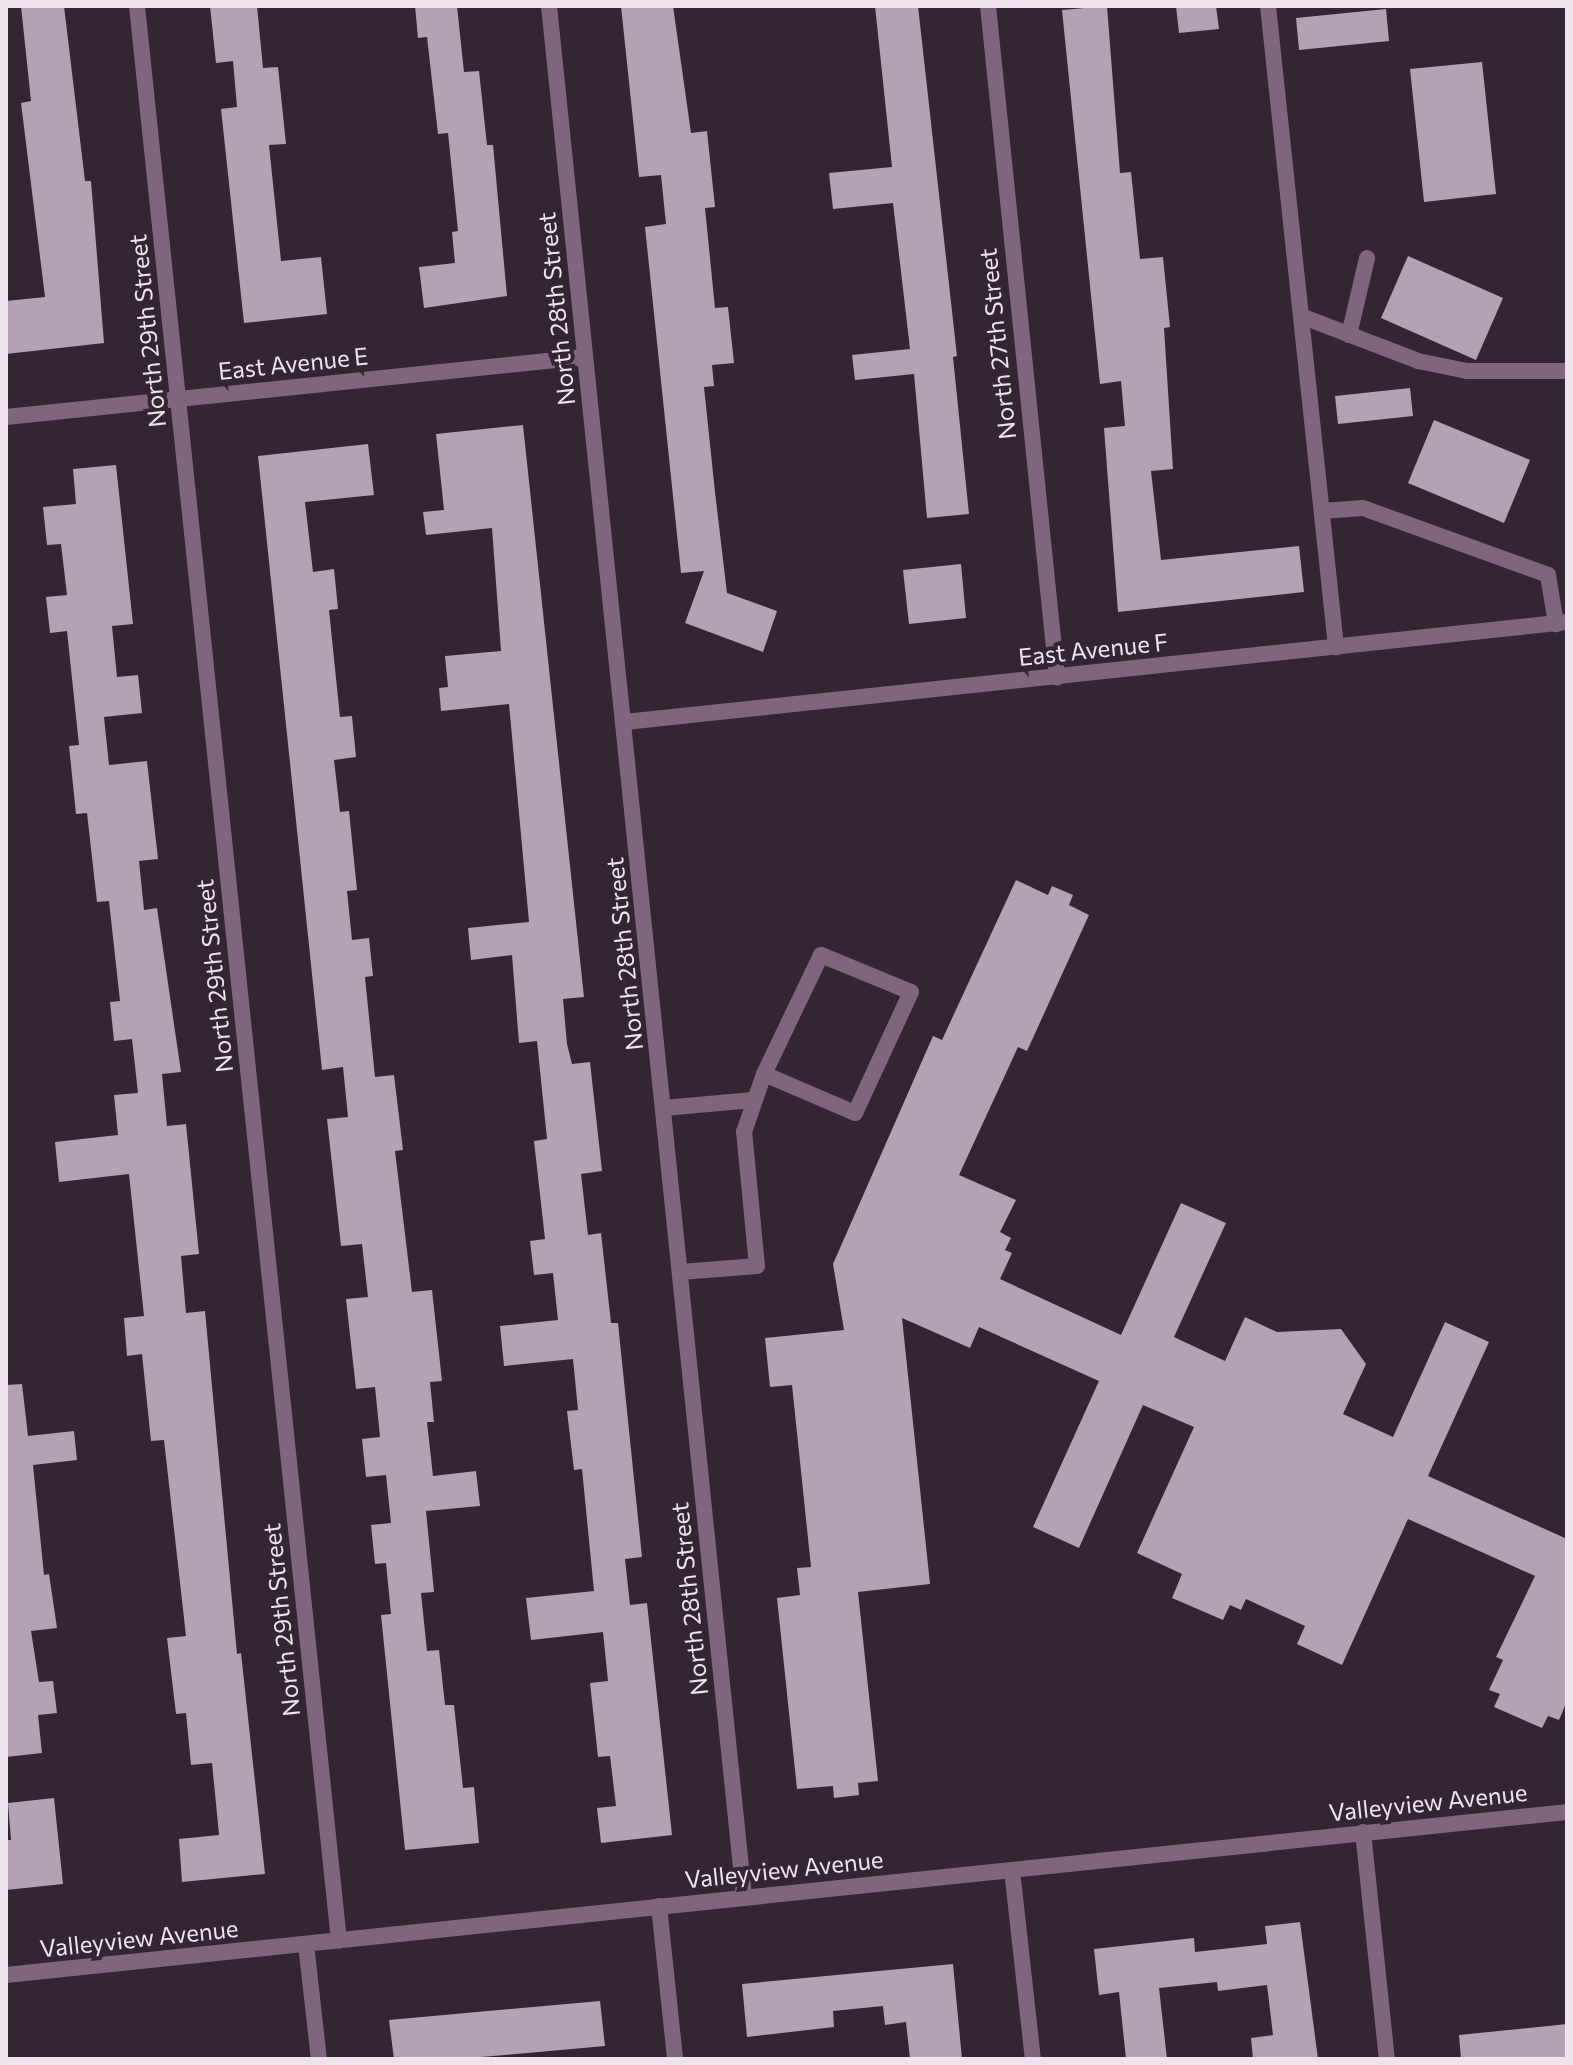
<!DOCTYPE html>
<html>
<head>
<meta charset="utf-8">
<style>
  body { margin:0 }
  #map { position:relative; width:1573px; height:2065px; overflow:hidden; background:#342533; font-family:Commissioner,sans-serif }
  div>[style] { position:absolute }
  .building>* { inset:0; background:#b4a1b3 }
  .service>* { height:16px; margin:-8px; padding:0 8px; transform-origin:8px; border-radius:8px; background:#80657f }
  .minor>* { height:16px; margin:-8px; padding:0 8px; transform-origin:8px; border-radius:8px; background:#80657f }
  span { translate:-50% -50%; white-space:nowrap; text-align:center; line-height:1.15; -webkit-text-stroke:8px #342533; paint-order:stroke }
  .street-label { font-size:24px; color:#eee4ee }
  .frame { position:absolute; inset:0; border:8px solid #eee4ee; pointer-events:none }
</style>
</head>
<body>
<div id="map">
  <div class="building">
    <i style="clip-path:polygon(21px 6px,64px 6px,85px 181px,91px 181px,104px 343px,6px 354px,6px 301px,45px 297px,21px 103px,31px 101px)"></i>
    <i style="clip-path:polygon(210px 6px,257px 6px,263px 68px,278px 67px,286px 144px,269px 145px,281px 261px,321px 257px,327px 314px,244px 323px,221px 109px,237px 107px,233px 61px,216px 63px)"></i>
    <i style="clip-path:polygon(415px 6px,457px 6px,464px 72px,479px 71px,487px 145px,493px 145px,507px 296px,424px 308px,419px 267px,455px 263px,452px 232px,458px 231px,448px 133px,438px 134px,427px 37px,418px 38px)"></i>
    <i style="clip-path:polygon(621px 6px,673px 6px,691px 133px,707px 131px,715px 207px,705px 208px,715px 308px,728px 307px,734px 363px,712px 365px,714px 386px,704px 387px,715px 492px,727px 593px,777px 611px,763px 652px,685px 623px,704px 571px,681px 573px,645px 227px,666px 224px,661px 175px,639px 177px)"></i>
    <i style="clip-path:polygon(875px 6px,918px 6px,957px 356px,953px 357px,969px 514px,927px 518px,914px 374px,855px 380px,852px 355px,910px 349px,893px 203px,833px 209px,829px 173px,892px 167px)"></i>
    <i style="clip-path:polygon(1107px 6px,1120px 173px,1131px 172px,1140px 259px,1163px 257px,1170px 327px,1164px 328px,1173px 469px,1151px 471px,1161px 560px,1299px 546px,1304px 592px,1118px 612px,1104px 428px,1125px 426px,1121px 381px,1100px 384px,1062px 10px)"></i>
    <i style="clip-path:polygon(1176px 6px,1216px 6px,1219px 29px,1179px 33px)"></i>
    <i style="clip-path:polygon(1386px 9px,1389px 41px,1299px 50px,1296px 18px)"></i>
    <i style="clip-path:polygon(1482px 62px,1496px 194px,1424px 202px,1410px 69px)"></i>
    <i style="clip-path:polygon(1408px 256px,1503px 298px,1476px 360px,1381px 318px)"></i>
    <i style="clip-path:polygon(1410px 388px,1413px 416px,1338px 424px,1335px 396px)"></i>
    <i style="clip-path:polygon(1434px 420px,1530px 460px,1504px 523px,1408px 483px)"></i>
    <i style="clip-path:polygon(523px 425px,584px 997px,563px 999px,567px 1044px,572px 1064px,590px 1062px,602px 1171px,581px 1174px,588px 1235px,601px 1233px,611px 1323px,618px 1323px,642px 1557px,625px 1559px,630px 1605px,647px 1603px,672px 1835px,601px 1843px,597px 1808px,616px 1806px,610px 1756px,598px 1757px,590px 1683px,608px 1681px,603px 1632px,531px 1640px,526px 1598px,594px 1591px,582px 1469px,574px 1470px,567px 1411px,578px 1410px,573px 1359px,504px 1366px,500px 1326px,558px 1320px,553px 1273px,534px 1275px,530px 1241px,545px 1239px,534px 1141px,547px 1139px,537px 1041px,519px 1043px,512px 955px,471px 960px,468px 928px,529px 922px,509px 704px,441px 711px,439px 688px,448px 687px,445px 656px,501px 651px,492px 528px,426px 535px,423px 512px,444px 510px,436px 434px)"></i>
    <i style="clip-path:polygon(368px 444px,374px 495px,305px 502px,313px 572px,334px 569px,338px 609px,329px 610px,340px 717px,352px 716px,356px 757px,334px 760px,340px 812px,349px 811px,357px 890px,347px 891px,352px 940px,369px 938px,373px 976px,365px 977px,375px 1077px,394px 1075px,403px 1150px,395px 1151px,412px 1292px,432px 1290px,442px 1381px,430px 1382px,434px 1422px,427px 1422px,433px 1476px,476px 1471px,480px 1506px,426px 1511px,434px 1592px,421px 1593px,427px 1651px,439px 1650px,445px 1705px,454px 1705px,463px 1788px,474px 1787px,479px 1843px,405px 1850px,381px 1615px,391px 1614px,386px 1563px,375px 1564px,371px 1525px,391px 1523px,386px 1475px,366px 1477px,362px 1439px,380px 1437px,375px 1387px,356px 1389px,346px 1299px,368px 1297px,362px 1244px,341px 1246px,327px 1119px,348px 1117px,343px 1067px,322px 1070px,258px 456px)"></i>
    <i style="clip-path:polygon(116px 465px,133px 624px,112px 626px,117px 677px,138px 675px,142px 713px,104px 717px,109px 765px,147px 761px,158px 859px,139px 861px,144px 910px,157px 908px,181px 1072px,162px 1074px,167px 1126px,186px 1124px,199px 1254px,181px 1256px,186px 1313px,205px 1311px,237px 1654px,241px 1653px,265px 1874px,182px 1882px,179px 1839px,219px 1835px,217px 1814px,212px 1763px,191px 1765px,186px 1713px,176px 1714px,167px 1638px,186px 1636px,164px 1440px,151px 1441px,142px 1354px,127px 1356px,124px 1318px,144px 1316px,129px 1174px,59px 1182px,55px 1142px,118px 1135px,114px 1095px,138px 1093px,132px 1039px,114px 1041px,110px 1002px,120px 1001px,109px 901px,97px 902px,87px 813px,76px 814px,69px 746px,79px 745px,67px 631px,50px 633px,46px 597px,67px 595px,61px 544px,47px 545px,43px 507px,76px 504px,73px 469px)"></i>
    <i style="clip-path:polygon(961px 564px,966px 618px,909px 624px,903px 570px)"></i>
    <i style="clip-path:polygon(1016px 880px,1048px 895px,1052px 886px,1073px 895px,1069px 905px,1089px 915px,1027px 1051px,1018px 1047px,959px 1175px,1016px 1200px,1000px 1232px,1011px 1238px,1005px 1250px,1012px 1253px,1000px 1279px,1121px 1335px,1181px 1203px,1226px 1223px,1174px 1337px,1225px 1361px,1245px 1317px,1277px 1332px,1341px 1329px,1366px 1364px,1343px 1414px,1393px 1437px,1445px 1322px,1489px 1342px,1428px 1476px,1567px 1539px,1567px 1701px,1559px 1720px,1548px 1716px,1542px 1728px,1494px 1707px,1500px 1694px,1489px 1690px,1503px 1660px,1496px 1657px,1535px 1576px,1408px 1519px,1342px 1665px,1297px 1644px,1305px 1626px,1246px 1599px,1241px 1610px,1230px 1605px,1223px 1620px,1172px 1598px,1182px 1574px,1137px 1553px,1194px 1427px,1143px 1405px,1079px 1548px,1033px 1527px,1099px 1381px,979px 1327px,970px 1348px,902px 1318px,930px 1584px,858px 1592px,878px 1781px,858px 1783px,859px 1795px,834px 1798px,833px 1786px,797px 1789px,777px 1598px,800px 1595px,797px 1568px,811px 1567px,792px 1385px,770px 1387px,765px 1338px,844px 1330px,833px 1264px,933px 1036px,942px 1040px)"></i>
    <i style="clip-path:polygon(22px 1384px,28px 1436px,74px 1431px,77px 1460px,33px 1465px,44px 1575px,49px 1574px,57px 1628px,31px 1631px,39px 1682px,53px 1681px,57px 1713px,38px 1715px,42px 1753px,6px 1757px,6px 1385px)"></i>
    <i style="clip-path:polygon(54px 1798px,63px 1884px,6px 1890px,6px 1840px,11px 1840px,8px 1803px)"></i>
    <i style="clip-path:polygon(1300px 1922px,1318px 2059px,1253px 2059px,1251px 2038px,1273px 2035px,1267px 1985px,1218px 1991px,1217px 1982px,1159px 1988px,1167px 2059px,1126px 2059px,1119px 1992px,1099px 1995px,1094px 1949px,1194px 1938px,1195px 1952px,1267px 1944px,1265px 1926px)"></i>
    <i style="clip-path:polygon(953px 1964px,962px 2059px,910px 2059px,906px 2022px,885px 2025px,883px 2006px,833px 2011px,834px 2027px,747px 2037px,742px 1984px)"></i>
    <i style="clip-path:polygon(600px 2001px,605px 2046px,459px 2059px,394px 2059px,389px 2020px)"></i>
    <i style="clip-path:polygon(1567px 2024px,1567px 2059px,1461px 2059px,1459px 2035px)"></i>
  </div>
  <div class="service">
    <i style="left:1268px;top:6px;width:645px;rotate:83.94deg"></i>
    <i style="left:1301px;top:316px;width:125px;rotate:21deg"></i>
    <i style="left:1418px;top:361px;width:50px;rotate:11.5deg"></i>
    <i style="left:1467px;top:371px;width:100px"></i>
    <i style="left:1349px;top:335px;width:79px;rotate:-76.8deg"></i>
    <i style="left:1322px;top:511px;width:41px;rotate:-4.2deg"></i>
    <i style="left:1363px;top:508px;width:197px;rotate:19.9deg"></i>
    <i style="left:1548px;top:575px;width:50px;rotate:80.7deg"></i>
    <i style="left:664px;top:1108px;width:89px;rotate:-5.1deg"></i>
    <i style="left:681px;top:1272px;width:76px;rotate:-4.5deg"></i>
    <i style="left:757px;top:1266px;width:135px;rotate:-95.5deg"></i>
    <i style="left:744px;top:1132px;width:61px;rotate:-71deg"></i>
    <i style="left:764px;top:1074px;width:132px;rotate:-64.4deg"></i>
    <i style="left:821px;top:955px;width:97px;rotate:22.3deg"></i>
    <i style="left:911px;top:992px;width:133px;rotate:114.8deg"></i>
    <i style="left:855px;top:1113px;width:99px;rotate:-156.8deg"></i>
  </div>
  <div class="minor">
    <i style="left:137px;top:6px;width:1945px;rotate:84.04deg"></i>
    <i style="left:549px;top:6px;width:1901px;rotate:84.11deg"></i>
    <i style="left:988px;top:6px;width:675px;rotate:84.13deg"></i>
    <i style="left:6px;top:417px;width:582px;rotate:-5.92deg"></i>
    <i style="left:625px;top:722px;width:947px;rotate:-6.06deg"></i>
    <i style="left:1363px;top:1832px;width:228px;rotate:84deg"></i>
    <i style="left:1012px;top:1870px;width:190px;rotate:83.7deg"></i>
    <i style="left:659px;top:1906px;width:154px;rotate:84deg"></i>
    <i style="left:306px;top:1944px;width:116px;rotate:83.6deg"></i>
    <i style="left:6px;top:1975px;width:1569px;rotate:-5.96deg"></i>
  </div>
  <div class="street-label">
    <span style="left:556px;top:309px;rotate:-96deg">North 28th Street</span>
    <span style="left:147px;top:331px;rotate:-96deg">North 29th Street</span>
    <span style="left:997px;top:344px;rotate:-96deg">North 27th Street</span>
    <span style="left:293px;top:363px;rotate:-6deg">East Avenue E</span>
    <span style="left:1093px;top:649px;rotate:-6deg">East Avenue F</span>
    <span style="left:624px;top:954px;rotate:-96deg">North 28th Street</span>
    <span style="left:214px;top:976px;rotate:-96deg">North 29th Street</span>
    <span style="left:689px;top:1599px;rotate:-96deg">North 28th Street</span>
    <span style="left:281px;top:1620px;rotate:-96deg">North 29th Street</span>
    <span style="left:1428px;top:1802px;rotate:-6deg">Valleyview Avenue</span>
    <span style="left:784px;top:1869px;rotate:-6deg">Valleyview Avenue</span>
    <span style="left:139px;top:1938px;rotate:-6deg">Valleyview Avenue</span>
  </div>
  <div class="frame"></div>
</div>
</body>
</html>
